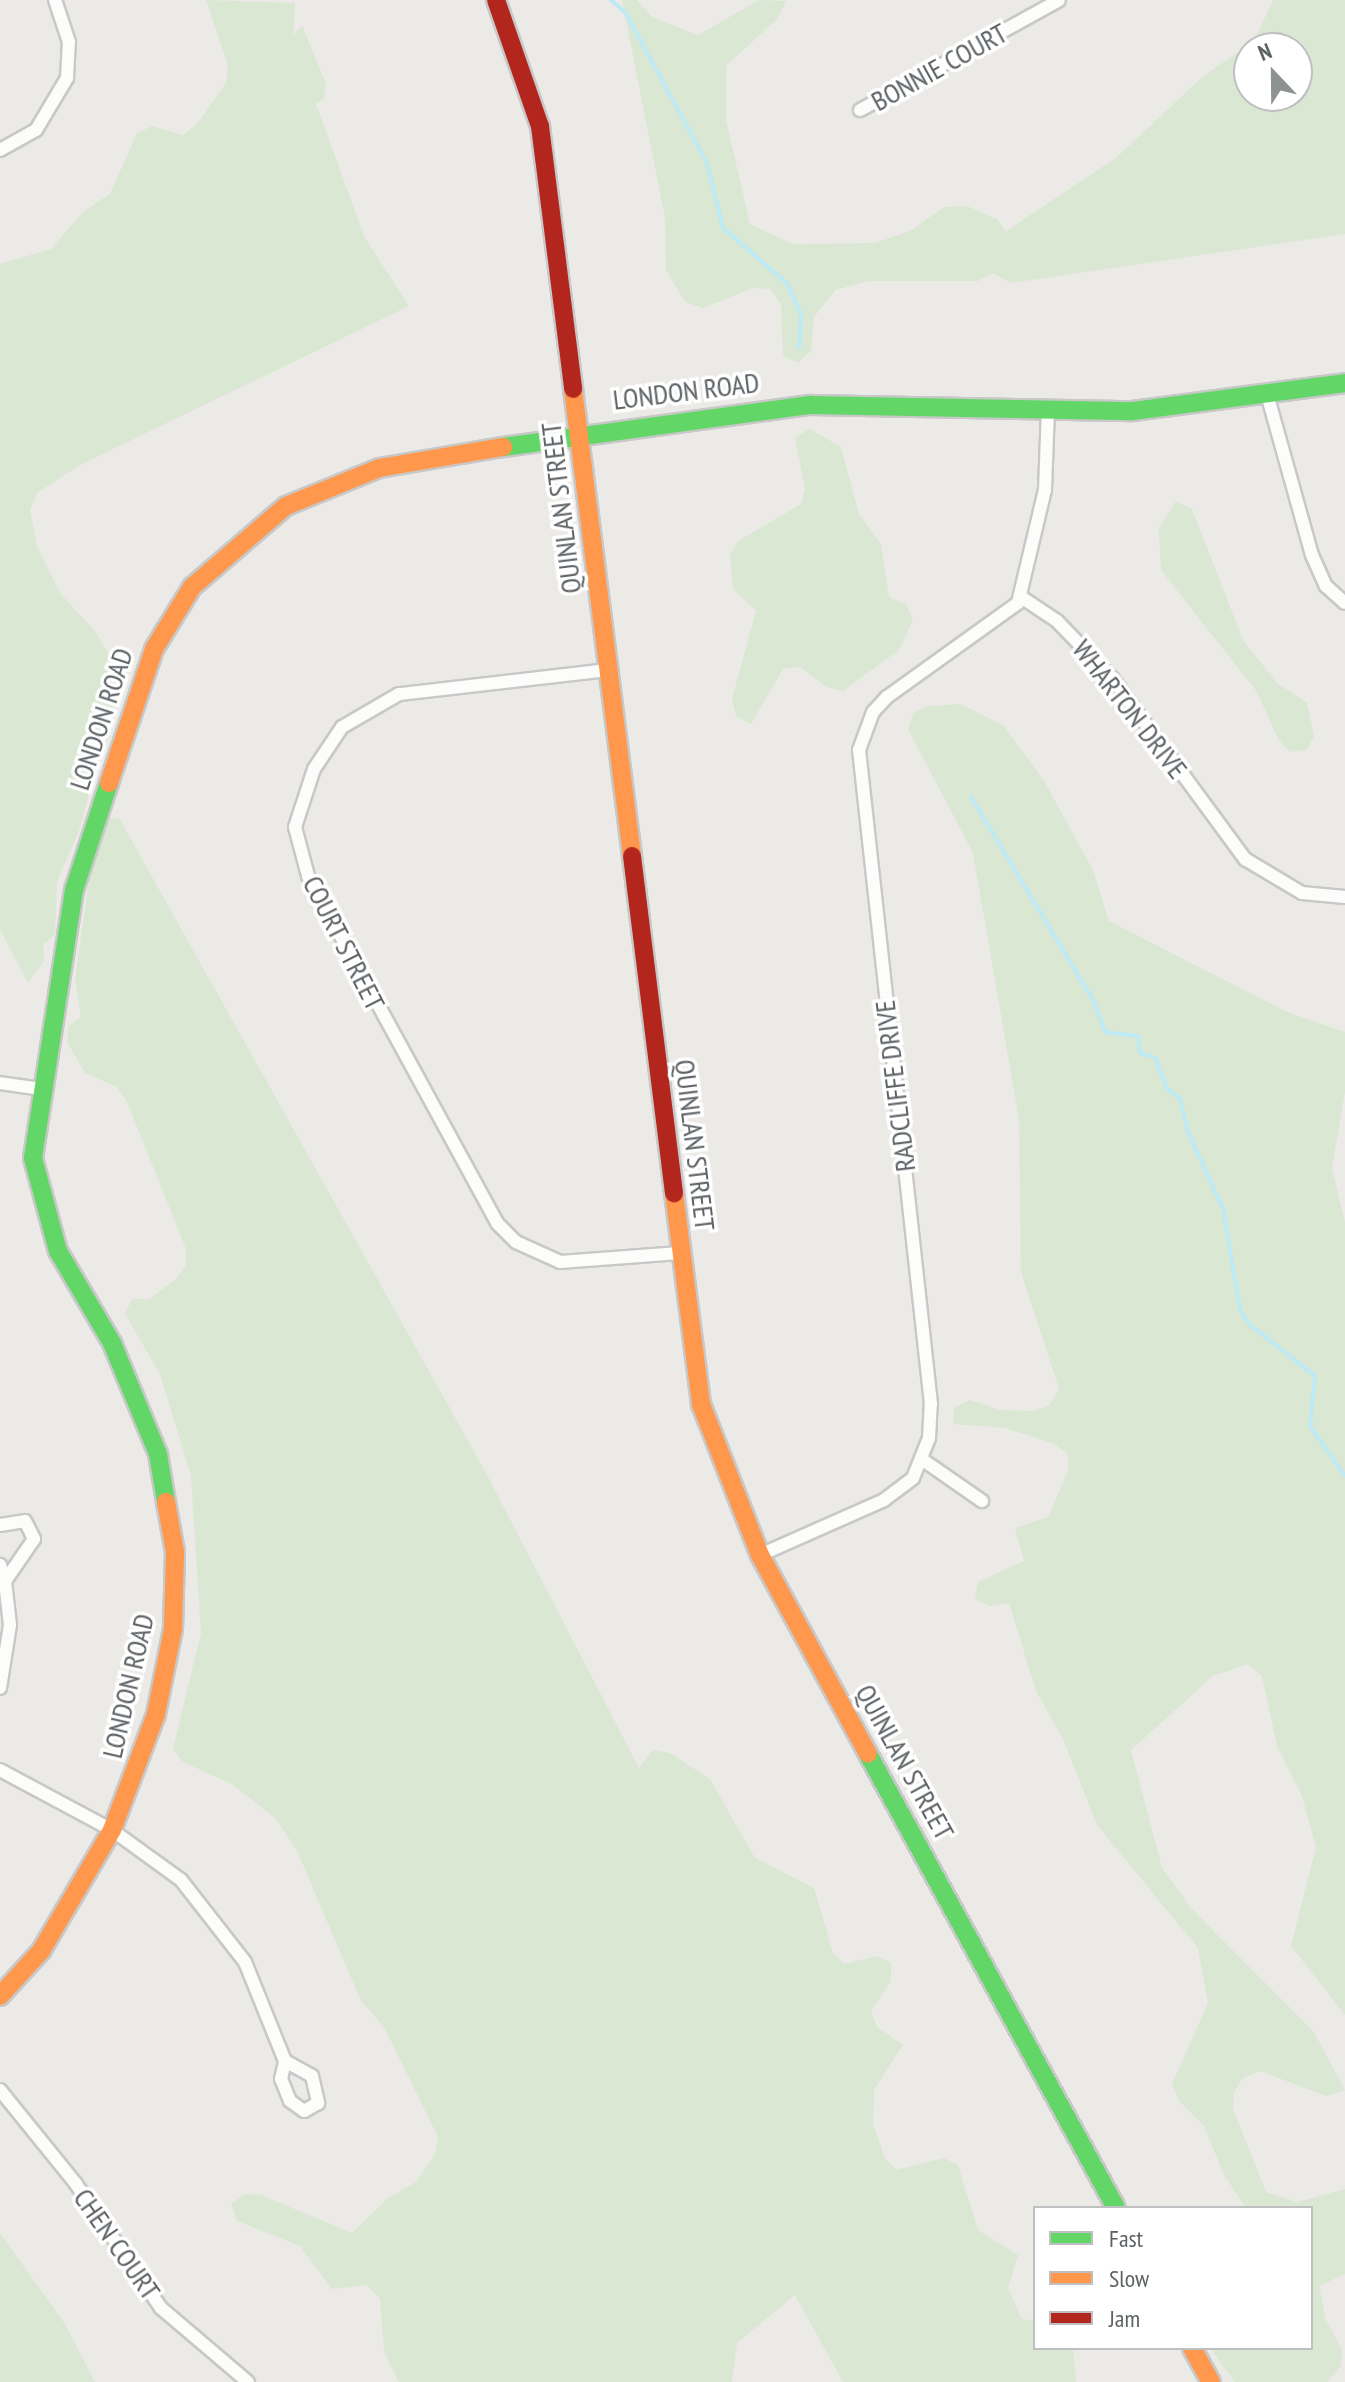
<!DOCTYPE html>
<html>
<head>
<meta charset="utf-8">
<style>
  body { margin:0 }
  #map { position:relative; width:1345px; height:2382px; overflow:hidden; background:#eceae7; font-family:"PT Sans Narrow",sans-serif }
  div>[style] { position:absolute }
  .green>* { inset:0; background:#dae7d3 }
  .stream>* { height:4px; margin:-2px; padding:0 2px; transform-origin:2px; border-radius:2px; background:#bdeaf4 }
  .roads { filter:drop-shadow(2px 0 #c8c8c8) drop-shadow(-2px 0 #c8c8c8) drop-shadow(0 2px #c8c8c8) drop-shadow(0 -2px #c8c8c8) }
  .street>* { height:12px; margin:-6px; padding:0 6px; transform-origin:6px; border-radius:6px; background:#fcfcfb }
  .fast>* { height:18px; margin:-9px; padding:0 9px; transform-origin:9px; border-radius:9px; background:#63d668 }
  .slow>* { height:18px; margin:-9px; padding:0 9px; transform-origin:9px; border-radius:9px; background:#ff974d }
  .jam>* { height:18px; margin:-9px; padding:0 9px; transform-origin:9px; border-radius:9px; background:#b3261e }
  span { translate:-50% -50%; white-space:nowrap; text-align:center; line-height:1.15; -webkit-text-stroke:7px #fff; paint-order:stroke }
  .street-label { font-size:28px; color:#5d6265 }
  .legend { position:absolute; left:1033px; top:2206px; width:280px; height:144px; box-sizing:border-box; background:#fff; border:2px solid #bec0c1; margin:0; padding:10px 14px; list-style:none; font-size:24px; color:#5d6265 }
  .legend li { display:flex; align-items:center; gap:16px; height:40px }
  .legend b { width:40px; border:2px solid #bec0c1 }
  .north { position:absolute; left:1233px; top:32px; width:80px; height:80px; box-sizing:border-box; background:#fff; border:2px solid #bec0c1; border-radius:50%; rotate:338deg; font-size:22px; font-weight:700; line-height:32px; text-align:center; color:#5d6265 }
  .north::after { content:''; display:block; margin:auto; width:28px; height:36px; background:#8f9292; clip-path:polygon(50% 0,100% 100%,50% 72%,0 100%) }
</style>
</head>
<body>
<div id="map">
  <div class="green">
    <i style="clip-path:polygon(206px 0,295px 3px,293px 36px,302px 25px,326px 84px,324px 99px,316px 104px,365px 238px,409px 306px,82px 464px,37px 493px,30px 510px,37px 546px,60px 593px,95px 631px,121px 675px,79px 831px,57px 881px,55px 935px,43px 944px,44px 961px,28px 983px,0 929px,0 264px,51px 249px,84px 211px,110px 194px,137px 133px,152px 126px,183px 135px,197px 124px,226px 83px,228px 66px)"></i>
    <i style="clip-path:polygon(evenodd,622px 0,637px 0,652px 17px,698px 35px,759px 0,786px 1px,778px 18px,726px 66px,726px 120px,750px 224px,792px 244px,875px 243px,910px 231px,944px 207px,967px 206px,997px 219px,1006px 231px,1117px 157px,1201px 78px,1254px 41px,1273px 0,1345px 0,1345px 234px,1011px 283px,992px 273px,978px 281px,869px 281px,835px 290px,814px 317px,811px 351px,798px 363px,783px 356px,781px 304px,770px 289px,753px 288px,703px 308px,685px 302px,666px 270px,665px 218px,622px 0,1249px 48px,1297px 48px,1297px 96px,1249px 96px,1249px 48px)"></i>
    <i style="clip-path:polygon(810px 429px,841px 447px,859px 514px,881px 544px,889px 597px,906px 604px,913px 620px,899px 650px,843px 691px,826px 687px,800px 667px,783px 669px,751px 724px,736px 716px,732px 699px,756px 611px,733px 589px,730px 555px,738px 541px,801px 504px,805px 489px,795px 437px)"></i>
    <i style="clip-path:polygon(1176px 501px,1192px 509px,1243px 640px,1277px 683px,1307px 703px,1314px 736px,1307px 750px,1290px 752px,1278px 739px,1257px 692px,1161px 570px,1159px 534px,1158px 529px)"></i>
    <i style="clip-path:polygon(961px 704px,1004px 726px,1044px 781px,1093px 870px,1109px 921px,1287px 1012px,1345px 1032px,1345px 1091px,1332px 1168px,1345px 1223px,1345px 2015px,1291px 1946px,1316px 1847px,1302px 1796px,1277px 1746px,1262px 1676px,1248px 1664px,1213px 1676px,1131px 1750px,1162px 1868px,1191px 1908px,1314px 2032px,1345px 2090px,1326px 2096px,1260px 2071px,1243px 2078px,1234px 2092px,1233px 2109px,1266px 2192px,1297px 2202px,1345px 2189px,1345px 2274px,1319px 2286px,1326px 2320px,1342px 2349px,1341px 2366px,1327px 2382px,1235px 2382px,1215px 2355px,1212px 2348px,1311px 2348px,1311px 2208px,1246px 2208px,1224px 2175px,1204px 2126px,1179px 2101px,1172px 2084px,1208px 2003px,1198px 1948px,1097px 1825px,1063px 1739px,1036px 1691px,1009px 1603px,990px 1606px,975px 1599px,978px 1582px,1024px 1561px,1015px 1528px,1048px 1517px,1068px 1471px,1068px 1455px,1055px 1444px,1005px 1428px,953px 1424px,954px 1408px,969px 1400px,1001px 1410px,1033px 1411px,1049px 1406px,1059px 1389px,1021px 1272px,1019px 1119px,973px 853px,908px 729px,913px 713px,928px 706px)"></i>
    <i style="clip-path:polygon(119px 818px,485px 1471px,639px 1768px,653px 1750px,670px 1753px,710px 1779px,755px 1858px,814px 1888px,833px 1953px,845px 1964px,876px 1956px,891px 1962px,891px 1981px,871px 2011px,877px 2027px,903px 2045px,874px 2090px,873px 2124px,885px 2158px,896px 2170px,944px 2158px,958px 2165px,978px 2230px,1018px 2255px,1008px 2288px,1022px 2319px,1035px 2321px,1035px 2348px,1073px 2348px,1076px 2382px,843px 2382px,795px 2295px,737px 2343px,732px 2382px,399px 2382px,384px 2352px,380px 2299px,367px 2285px,332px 2289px,300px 2246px,237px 2221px,231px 2204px,245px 2194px,261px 2195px,352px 2233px,388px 2198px,416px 2182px,435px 2154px,438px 2137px,384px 2027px,361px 2001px,297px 1851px,276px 1819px,232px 1784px,183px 1762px,173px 1749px,201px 1633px,191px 1476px,160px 1374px,125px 1314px,132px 1299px,149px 1299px,175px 1280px,186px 1266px,186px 1249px,127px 1102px,117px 1087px,85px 1073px,67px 1042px,69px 1026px,81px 1017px,75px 979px,90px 873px,108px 819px)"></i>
    <i style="clip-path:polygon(0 2233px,65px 2324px,95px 2382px,0 2382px)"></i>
  </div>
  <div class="stream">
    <i style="left:611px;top:0;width:18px;rotate:41deg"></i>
    <i style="left:625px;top:12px;width:172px;rotate:61.5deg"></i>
    <i style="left:707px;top:163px;width:67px;rotate:76.2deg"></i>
    <i style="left:723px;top:228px;width:84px;rotate:40.7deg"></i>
    <i style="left:787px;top:283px;width:35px;rotate:66deg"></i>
    <i style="left:801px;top:315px;width:33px;rotate:93deg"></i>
    <i style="left:971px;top:797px;width:239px;rotate:59deg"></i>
    <i style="left:1094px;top:1002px;width:32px;rotate:70deg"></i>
    <i style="left:1105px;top:1032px;width:33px;rotate:7deg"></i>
    <i style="left:1138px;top:1036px;width:17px;rotate:83deg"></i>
    <i style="left:1140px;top:1053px;width:16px;rotate:18deg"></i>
    <i style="left:1155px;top:1058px;width:32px;rotate:68deg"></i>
    <i style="left:1167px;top:1088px;width:17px;rotate:40deg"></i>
    <i style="left:1180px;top:1099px;width:34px;rotate:76deg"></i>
    <i style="left:1188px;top:1132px;width:85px;rotate:65.6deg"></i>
    <i style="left:1223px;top:1209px;width:102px;rotate:80.4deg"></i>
    <i style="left:1240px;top:1310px;width:17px;rotate:57deg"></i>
    <i style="left:1249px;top:1324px;width:84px;rotate:38.2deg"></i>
    <i style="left:1315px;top:1376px;width:50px;rotate:95.7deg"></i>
    <i style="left:1310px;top:1426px;width:61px;rotate:55deg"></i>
  </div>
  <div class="roads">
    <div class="street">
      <i style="left:860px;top:110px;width:227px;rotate:-28.9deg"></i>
      <i style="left:0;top:150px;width:41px;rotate:-29.1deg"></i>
      <i style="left:36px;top:130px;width:61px;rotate:-59.2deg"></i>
      <i style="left:67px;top:78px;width:36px;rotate:-87deg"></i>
      <i style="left:69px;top:42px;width:44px;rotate:-108.4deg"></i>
      <i style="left:1267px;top:394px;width:167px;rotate:74.4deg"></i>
      <i style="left:1312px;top:555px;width:34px;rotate:66deg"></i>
      <i style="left:1326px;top:586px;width:25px;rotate:42deg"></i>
      <i style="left:1021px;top:597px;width:43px;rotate:33.7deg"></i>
      <i style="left:1057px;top:621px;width:79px;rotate:46deg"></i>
      <i style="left:1112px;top:678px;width:225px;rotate:53.7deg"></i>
      <i style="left:1245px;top:859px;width:66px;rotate:30.8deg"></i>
      <i style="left:1302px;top:893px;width:43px;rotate:5.3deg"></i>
      <i style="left:608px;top:670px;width:210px;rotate:173.4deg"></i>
      <i style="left:399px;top:694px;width:66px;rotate:149.9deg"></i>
      <i style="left:342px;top:727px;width:50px;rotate:123.7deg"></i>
      <i style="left:314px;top:769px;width:61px;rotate:108.1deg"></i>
      <i style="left:295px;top:827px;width:51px;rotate:75.1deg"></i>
      <i style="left:308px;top:876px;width:396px;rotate:61.4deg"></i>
      <i style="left:498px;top:1224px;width:25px;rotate:45deg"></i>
      <i style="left:516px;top:1242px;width:48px;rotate:24.4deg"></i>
      <i style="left:560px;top:1262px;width:120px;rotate:-4.3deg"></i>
      <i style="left:0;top:1083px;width:41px;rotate:8.3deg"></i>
      <i style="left:923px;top:1460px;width:72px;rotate:34.8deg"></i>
      <i style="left:0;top:1525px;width:25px;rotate:-9deg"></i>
      <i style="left:25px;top:1521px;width:20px;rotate:63deg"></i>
      <i style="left:34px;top:1539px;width:51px;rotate:124.6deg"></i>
      <i style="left:5px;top:1581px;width:17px;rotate:-107deg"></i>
      <i style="left:760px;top:1555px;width:136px;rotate:-23.9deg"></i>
      <i style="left:884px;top:1500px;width:36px;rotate:-37deg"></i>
      <i style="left:913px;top:1478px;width:43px;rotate:-68.2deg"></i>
      <i style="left:929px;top:1438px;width:34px;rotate:-87deg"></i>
      <i style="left:931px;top:1404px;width:658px;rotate:-96.28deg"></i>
      <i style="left:859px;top:750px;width:40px;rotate:-69.8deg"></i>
      <i style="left:873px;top:712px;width:21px;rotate:-47deg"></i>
      <i style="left:887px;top:697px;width:161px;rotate:-35.7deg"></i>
      <i style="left:1018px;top:603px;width:116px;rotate:-76.6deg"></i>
      <i style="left:1045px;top:490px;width:80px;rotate:-87.9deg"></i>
      <i style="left:0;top:1688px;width:64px;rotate:-81deg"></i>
      <i style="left:10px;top:1625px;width:44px;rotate:-96.5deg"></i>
      <i style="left:0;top:1770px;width:127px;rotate:28.2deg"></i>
      <i style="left:112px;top:1830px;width:85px;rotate:35.9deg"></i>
      <i style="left:181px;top:1880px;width:104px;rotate:52deg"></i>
      <i style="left:245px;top:1962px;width:107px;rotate:68deg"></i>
      <i style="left:285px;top:2061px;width:31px;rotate:29deg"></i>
      <i style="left:312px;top:2076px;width:28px;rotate:77deg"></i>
      <i style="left:318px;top:2103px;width:16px;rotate:150deg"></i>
      <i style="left:304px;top:2111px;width:17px;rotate:-144deg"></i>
      <i style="left:290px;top:2101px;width:24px;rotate:-112deg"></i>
      <i style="left:281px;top:2079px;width:18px;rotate:-77deg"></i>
      <i style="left:0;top:2090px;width:121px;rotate:51deg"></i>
      <i style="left:76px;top:2184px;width:150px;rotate:55.6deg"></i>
      <i style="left:161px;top:2308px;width:114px;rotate:40.4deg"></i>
    </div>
    <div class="fast">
      <i style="left:503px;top:447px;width:310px;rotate:-7.8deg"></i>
      <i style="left:810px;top:405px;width:323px;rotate:1.1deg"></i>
      <i style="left:1133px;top:411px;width:214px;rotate:-7.5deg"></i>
      <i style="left:109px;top:783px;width:113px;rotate:108.1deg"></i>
      <i style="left:74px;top:890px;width:271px;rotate:98.7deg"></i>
      <i style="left:33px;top:1158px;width:96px;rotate:75deg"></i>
      <i style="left:58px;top:1251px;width:107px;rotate:59.6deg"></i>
      <i style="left:112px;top:1343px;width:120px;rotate:67.5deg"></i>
      <i style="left:158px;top:1454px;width:49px;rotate:80.5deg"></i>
      <i style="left:868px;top:1754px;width:517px;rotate:61.35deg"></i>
    </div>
    <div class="slow">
      <i style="left:573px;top:389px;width:471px;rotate:82.8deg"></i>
      <i style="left:109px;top:783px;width:141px;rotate:-71.4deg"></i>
      <i style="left:154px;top:649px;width:73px;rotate:-58.5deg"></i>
      <i style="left:192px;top:587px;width:124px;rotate:-40.8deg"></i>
      <i style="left:286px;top:506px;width:100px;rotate:-22.2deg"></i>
      <i style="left:379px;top:468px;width:126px;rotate:-9.6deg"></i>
      <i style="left:674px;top:1193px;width:213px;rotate:82.7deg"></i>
      <i style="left:701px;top:1404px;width:162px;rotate:68.7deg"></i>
      <i style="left:760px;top:1555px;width:226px;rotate:61.5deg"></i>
      <i style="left:0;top:1996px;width:61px;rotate:-47.7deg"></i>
      <i style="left:41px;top:1951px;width:140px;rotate:-59.6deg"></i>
      <i style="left:112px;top:1830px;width:124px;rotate:-69.2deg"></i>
      <i style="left:156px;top:1714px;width:87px;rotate:-78.7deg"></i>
      <i style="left:173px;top:1629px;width:77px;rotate:-88.5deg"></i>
      <i style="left:175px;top:1552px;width:51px;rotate:-100.2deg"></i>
      <i style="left:1192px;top:2348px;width:39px;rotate:61deg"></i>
    </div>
    <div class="jam">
      <i style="left:496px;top:0;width:133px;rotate:70.8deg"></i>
      <i style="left:540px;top:126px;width:265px;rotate:82.8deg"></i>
      <i style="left:632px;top:856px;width:340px;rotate:82.9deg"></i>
    </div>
  </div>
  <div class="street-label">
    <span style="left:939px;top:67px;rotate:-29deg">BONNIE COURT</span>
    <span style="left:686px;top:391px;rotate:-7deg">LONDON ROAD</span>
    <span style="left:561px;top:508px;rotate:-97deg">QUINLAN STREET</span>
    <span style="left:1130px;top:709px;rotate:52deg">WHARTON DRIVE</span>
    <span style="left:101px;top:719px;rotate:-72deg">LONDON ROAD</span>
    <span style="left:344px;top:943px;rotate:63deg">COURT STREET</span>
    <span style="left:895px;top:1086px;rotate:-97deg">RADCLIFFE DRIVE</span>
    <span style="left:695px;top:1145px;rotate:83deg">QUINLAN STREET</span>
    <span style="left:128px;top:1686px;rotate:-77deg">LONDON ROAD</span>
    <span style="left:905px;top:1762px;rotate:61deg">QUINLAN STREET</span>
    <span style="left:117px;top:2244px;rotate:55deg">CHEN COURT</span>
  </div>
  <ul class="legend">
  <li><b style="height:10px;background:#63d668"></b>Fast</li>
  <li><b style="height:10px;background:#ff974d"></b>Slow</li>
  <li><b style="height:10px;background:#b3261e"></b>Jam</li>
  </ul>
  <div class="north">N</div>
</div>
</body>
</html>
